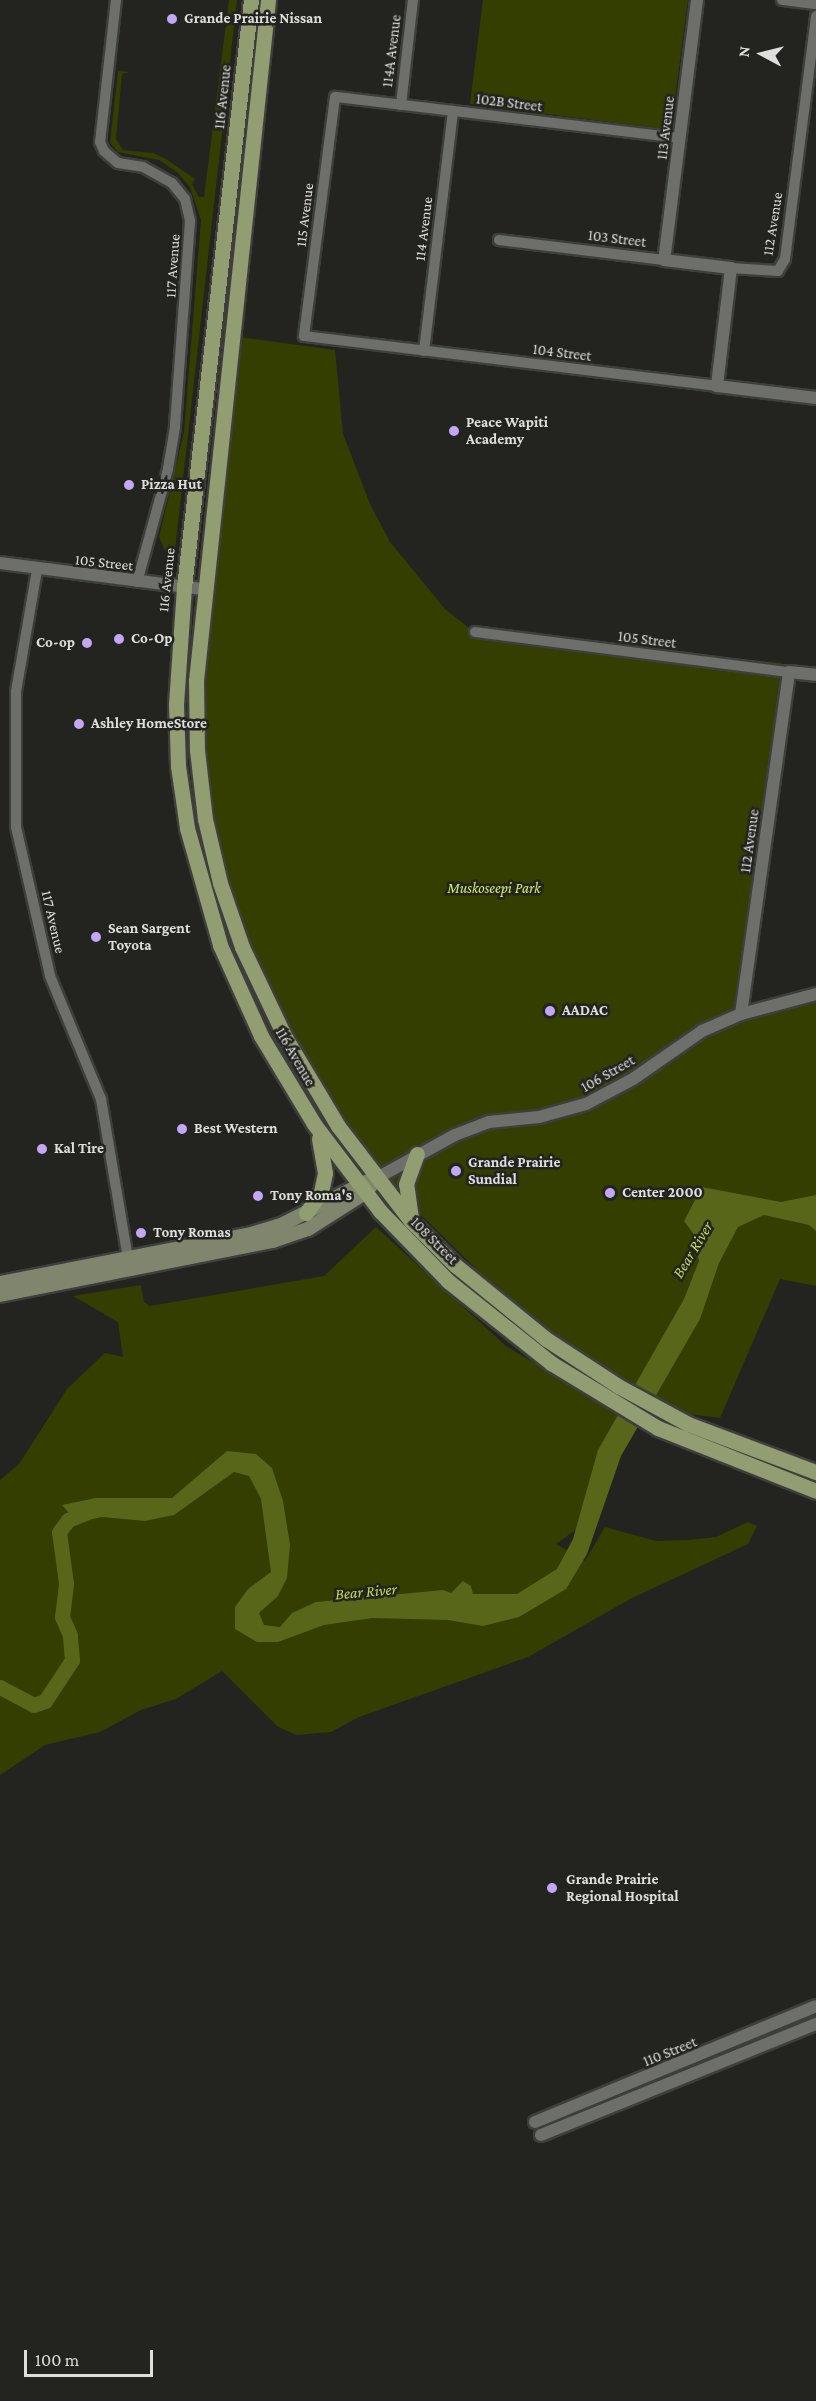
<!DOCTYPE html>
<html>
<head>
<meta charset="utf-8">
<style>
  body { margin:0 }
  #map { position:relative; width:816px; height:2401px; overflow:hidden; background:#232420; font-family:"Crimson Pro",serif }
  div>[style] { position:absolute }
  .green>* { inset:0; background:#333e00 }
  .water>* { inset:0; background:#576618 }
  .river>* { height:15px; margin:-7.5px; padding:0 7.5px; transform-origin:7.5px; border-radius:7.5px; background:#576618 }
  .roads { filter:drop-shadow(2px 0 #3e3f3c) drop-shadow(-2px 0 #3e3f3c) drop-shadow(0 2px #3e3f3c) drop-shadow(0 -2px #3e3f3c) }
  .minor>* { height:10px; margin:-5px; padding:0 5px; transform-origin:5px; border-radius:5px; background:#6d6f6a }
  .tertiary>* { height:12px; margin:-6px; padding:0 6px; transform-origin:6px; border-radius:6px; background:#6d6f6a }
  .secondary>* { height:14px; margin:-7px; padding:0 7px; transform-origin:7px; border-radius:7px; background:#80866e }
  .primary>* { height:15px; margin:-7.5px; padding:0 7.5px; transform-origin:7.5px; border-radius:7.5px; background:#929d71 }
  .dots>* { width:16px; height:16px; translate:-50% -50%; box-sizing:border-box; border:3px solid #232420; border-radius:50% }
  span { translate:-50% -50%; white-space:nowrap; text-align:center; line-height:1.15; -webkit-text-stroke:5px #232420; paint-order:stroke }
  .poi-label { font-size:15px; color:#dededc; font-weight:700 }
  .left { translate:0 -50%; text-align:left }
  .right { translate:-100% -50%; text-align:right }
  .street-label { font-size:15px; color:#dededc }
  .park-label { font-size:15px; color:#d1ec6c; font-style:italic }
  .water-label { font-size:16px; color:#bfda58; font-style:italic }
  .north { position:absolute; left:732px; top:24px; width:60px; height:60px; -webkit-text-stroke:4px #232420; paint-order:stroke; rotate:277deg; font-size:16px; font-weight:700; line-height:24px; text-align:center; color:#dededc }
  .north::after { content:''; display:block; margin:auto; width:21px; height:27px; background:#dededc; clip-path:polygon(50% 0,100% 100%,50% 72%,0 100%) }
  .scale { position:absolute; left:24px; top:2350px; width:129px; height:27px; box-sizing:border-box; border:3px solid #dededc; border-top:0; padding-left:8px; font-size:18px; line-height:21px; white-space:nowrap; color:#dededc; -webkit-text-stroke:4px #232420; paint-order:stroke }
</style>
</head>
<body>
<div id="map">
  <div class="green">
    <i style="clip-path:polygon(229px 0,237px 0,173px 568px,159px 537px,184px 432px,201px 220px,190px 187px,177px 172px,159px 160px,118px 152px,110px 143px,111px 133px,118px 71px,130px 72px,122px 74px,116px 139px,123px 150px,153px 153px,166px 159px,195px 179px,192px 184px,199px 197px,204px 197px)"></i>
    <i style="clip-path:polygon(483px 0,688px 0,673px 114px,663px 129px,470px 104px)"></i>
    <i style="clip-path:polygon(239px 337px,335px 350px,343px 434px,370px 504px,390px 542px,445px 609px,474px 632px,782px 663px,734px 1026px,816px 993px,816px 1286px,780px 1279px,720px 1418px,688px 1414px,616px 1377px,519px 1311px,360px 1155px,320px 1098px,220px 883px,196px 716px)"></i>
    <i style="clip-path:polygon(376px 1227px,506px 1346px,630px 1420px,595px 1516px,556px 1544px,585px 1561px,605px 1527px,656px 1541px,688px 1540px,716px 1537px,748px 1522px,757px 1526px,748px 1544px,632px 1598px,528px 1657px,359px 1717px,331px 1732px,296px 1735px,277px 1726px,222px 1671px,176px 1699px,141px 1710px,100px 1732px,45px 1745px,0 1775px,0 1480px,19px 1464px,67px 1389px,105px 1353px,123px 1357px,118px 1322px,73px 1296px,141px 1285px,144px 1302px,150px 1306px,324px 1276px)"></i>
  </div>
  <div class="water">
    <i style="clip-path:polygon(702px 1187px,781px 1202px,816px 1195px,816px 1231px,809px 1225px,764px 1215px,738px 1227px,719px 1263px,700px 1319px,621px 1456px,587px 1554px,566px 1589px,519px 1617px,483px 1626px,448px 1620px,372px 1618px,324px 1625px,278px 1642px,257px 1642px,235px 1629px,235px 1607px,248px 1589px,271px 1572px,261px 1499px,249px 1476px,234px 1472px,174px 1515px,145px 1521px,102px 1517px,77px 1522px,62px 1505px,96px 1498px,172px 1498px,227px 1451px,256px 1454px,272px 1468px,283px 1501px,290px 1545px,287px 1578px,278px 1596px,259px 1613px,264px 1625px,280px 1627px,292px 1613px,316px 1602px,443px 1590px,451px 1593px,463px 1581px,471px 1586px,473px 1594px,517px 1594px,557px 1569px,573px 1539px,598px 1450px,684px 1299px,699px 1261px,693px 1233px,684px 1221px)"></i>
  </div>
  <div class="river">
    <i style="left:0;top:1687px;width:38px;rotate:28deg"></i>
    <i style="left:34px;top:1705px;width:12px;rotate:-20deg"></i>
    <i style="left:45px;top:1701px;width:49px;rotate:-56.6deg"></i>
    <i style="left:72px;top:1660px;width:25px;rotate:-95deg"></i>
    <i style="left:70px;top:1635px;width:20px;rotate:-114deg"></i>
    <i style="left:62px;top:1617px;width:34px;rotate:-83deg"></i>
    <i style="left:66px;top:1583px;width:51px;rotate:-97.8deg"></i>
    <i style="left:59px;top:1532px;width:15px;rotate:-53deg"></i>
    <i style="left:68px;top:1520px;width:24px;rotate:-22deg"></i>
  </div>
  <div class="roads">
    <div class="minor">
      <i style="left:116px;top:0;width:143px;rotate:96.4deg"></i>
      <i style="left:100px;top:142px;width:10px;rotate:66deg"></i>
      <i style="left:104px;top:151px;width:18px;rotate:41deg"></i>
      <i style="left:118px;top:163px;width:25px;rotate:9deg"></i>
      <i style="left:143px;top:167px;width:33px;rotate:29deg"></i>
      <i style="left:172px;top:183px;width:21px;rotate:51deg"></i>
      <i style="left:185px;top:199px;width:23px;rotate:77deg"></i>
      <i style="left:190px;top:221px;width:207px;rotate:94.2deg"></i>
      <i style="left:175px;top:427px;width:43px;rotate:99.5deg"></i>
      <i style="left:168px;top:469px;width:117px;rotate:105.3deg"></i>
      <i style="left:782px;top:0;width:34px;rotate:7deg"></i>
      <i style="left:401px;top:105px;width:106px;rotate:-83.5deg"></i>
      <i style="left:680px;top:138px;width:347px;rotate:-173.2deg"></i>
      <i style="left:335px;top:97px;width:241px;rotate:97.4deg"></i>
      <i style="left:304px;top:336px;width:416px;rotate:6.9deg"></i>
      <i style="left:499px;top:240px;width:166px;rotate:6.9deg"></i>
      <i style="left:731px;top:268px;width:47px;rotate:3.7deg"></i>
      <i style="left:778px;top:271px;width:14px;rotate:-60deg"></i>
      <i style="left:785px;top:259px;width:245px;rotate:-82.7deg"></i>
      <i style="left:424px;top:351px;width:242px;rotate:-83.1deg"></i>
      <i style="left:37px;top:570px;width:124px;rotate:99.8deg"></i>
      <i style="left:16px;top:692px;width:135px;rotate:90deg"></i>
      <i style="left:16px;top:827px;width:153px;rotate:77.1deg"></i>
      <i style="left:50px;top:976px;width:133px;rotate:67.5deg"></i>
      <i style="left:101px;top:1099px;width:167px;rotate:80.4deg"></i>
      <i style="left:475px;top:632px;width:317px;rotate:7.3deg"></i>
    </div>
    <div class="tertiary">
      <i style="left:697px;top:0;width:262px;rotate:97.2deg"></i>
      <i style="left:664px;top:260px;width:67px;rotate:6.8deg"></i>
      <i style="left:731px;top:268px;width:119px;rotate:96.8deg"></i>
      <i style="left:717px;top:386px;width:100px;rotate:6.9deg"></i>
      <i style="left:0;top:563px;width:206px;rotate:7.3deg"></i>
      <i style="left:741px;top:1014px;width:345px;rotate:-82deg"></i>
      <i style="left:789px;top:672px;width:27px;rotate:6deg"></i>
      <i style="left:377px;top:1178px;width:89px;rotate:-28.9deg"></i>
      <i style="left:455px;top:1135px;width:36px;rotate:-21deg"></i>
      <i style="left:489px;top:1122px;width:50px;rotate:-5.7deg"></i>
      <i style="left:539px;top:1117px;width:49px;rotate:-15.5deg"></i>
      <i style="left:586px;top:1104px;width:53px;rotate:-28deg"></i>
      <i style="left:633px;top:1079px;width:84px;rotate:-34.8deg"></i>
      <i style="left:702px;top:1031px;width:43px;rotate:-23.6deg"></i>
      <i style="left:741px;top:1014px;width:78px;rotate:-14.9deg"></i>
      <i style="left:535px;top:2122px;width:304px;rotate:-22.4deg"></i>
      <i style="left:541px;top:2135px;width:297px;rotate:-22deg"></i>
    </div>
    <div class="secondary">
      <i style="left:0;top:1283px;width:253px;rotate:-11deg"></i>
      <i style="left:248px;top:1235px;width:37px;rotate:-17deg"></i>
      <i style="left:283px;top:1224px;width:95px;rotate:-26.8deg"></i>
      <i style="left:0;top:1295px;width:278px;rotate:-11.2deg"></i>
      <i style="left:273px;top:1241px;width:37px;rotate:-19deg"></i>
      <i style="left:308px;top:1229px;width:67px;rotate:-32.3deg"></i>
      <i style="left:365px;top:1193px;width:19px;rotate:-51deg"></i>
    </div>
    <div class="primary">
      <i style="left:251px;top:0;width:591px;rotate:96.51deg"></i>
      <i style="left:184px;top:587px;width:118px;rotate:93.9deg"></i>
      <i style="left:176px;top:705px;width:61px;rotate:88.1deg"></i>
      <i style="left:178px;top:766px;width:63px;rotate:81.7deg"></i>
      <i style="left:187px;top:828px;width:122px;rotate:74.2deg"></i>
      <i style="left:220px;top:945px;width:100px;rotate:65.7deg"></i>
      <i style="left:261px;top:1036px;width:103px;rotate:58.9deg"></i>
      <i style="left:314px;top:1124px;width:109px;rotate:52.8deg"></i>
      <i style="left:380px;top:1211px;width:98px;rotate:45.8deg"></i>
      <i style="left:448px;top:1281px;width:132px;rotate:38.5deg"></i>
      <i style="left:551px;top:1363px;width:125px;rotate:31.3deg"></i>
      <i style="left:658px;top:1428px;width:170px;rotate:21.7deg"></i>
      <i style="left:268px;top:0;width:685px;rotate:96.04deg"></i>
      <i style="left:196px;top:681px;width:69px;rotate:89.2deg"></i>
      <i style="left:197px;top:750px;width:69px;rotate:83.4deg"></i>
      <i style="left:205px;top:819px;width:66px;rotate:76.8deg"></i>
      <i style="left:220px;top:883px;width:68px;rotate:71deg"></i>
      <i style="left:242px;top:947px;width:100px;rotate:64.5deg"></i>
      <i style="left:285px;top:1037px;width:104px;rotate:59.2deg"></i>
      <i style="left:338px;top:1126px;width:120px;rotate:52.5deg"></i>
      <i style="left:411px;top:1221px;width:62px;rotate:45deg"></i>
      <i style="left:455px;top:1265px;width:117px;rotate:39.1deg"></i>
      <i style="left:546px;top:1339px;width:86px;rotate:33.1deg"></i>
      <i style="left:618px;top:1386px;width:80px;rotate:28.5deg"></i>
      <i style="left:688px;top:1424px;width:137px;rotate:20.6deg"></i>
      <i style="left:306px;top:1213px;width:26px;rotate:-54deg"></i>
      <i style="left:321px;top:1192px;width:19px;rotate:-78deg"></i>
      <i style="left:325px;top:1173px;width:35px;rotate:-100deg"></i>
      <i style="left:411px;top:1218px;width:34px;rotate:-98deg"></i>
      <i style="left:406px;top:1184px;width:32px;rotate:-70deg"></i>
    </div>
  </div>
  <div class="dots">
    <i style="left:172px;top:19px;background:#c1a8f3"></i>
    <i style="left:454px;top:431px;background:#c1a8f3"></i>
    <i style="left:129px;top:485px;background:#c1a8f3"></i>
    <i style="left:119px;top:639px;background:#c1a8f3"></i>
    <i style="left:87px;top:643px;background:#c1a8f3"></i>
    <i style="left:79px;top:724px;background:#c1a8f3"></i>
    <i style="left:96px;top:937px;background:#c1a8f3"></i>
    <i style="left:550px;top:1011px;background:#c1a8f3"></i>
    <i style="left:182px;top:1129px;background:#c1a8f3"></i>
    <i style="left:42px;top:1149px;background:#c1a8f3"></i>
    <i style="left:456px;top:1171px;background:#c1a8f3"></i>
    <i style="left:610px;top:1193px;background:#c1a8f3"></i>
    <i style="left:258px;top:1196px;background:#c1a8f3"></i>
    <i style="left:141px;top:1233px;background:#c1a8f3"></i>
    <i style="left:552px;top:1888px;background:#c1a8f3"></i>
  </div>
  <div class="poi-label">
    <span class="left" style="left:184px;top:19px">Grande Prairie Nissan</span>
    <span class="left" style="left:466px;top:431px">Peace Wapiti<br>Academy</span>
    <span class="left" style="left:141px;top:485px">Pizza Hut</span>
    <span class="left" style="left:131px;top:639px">Co-Op</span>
    <span class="right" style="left:75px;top:643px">Co-op</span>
    <span class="left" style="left:91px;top:724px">Ashley HomeStore</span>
    <span class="left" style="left:108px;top:937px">Sean Sargent<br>Toyota</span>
    <span class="left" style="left:562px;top:1011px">AADAC</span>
    <span class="left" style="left:194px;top:1129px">Best Western</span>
    <span class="left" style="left:54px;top:1149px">Kal Tire</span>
    <span class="left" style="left:468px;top:1171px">Grande Prairie<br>Sundial</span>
    <span class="left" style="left:622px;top:1193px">Center 2000</span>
    <span class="left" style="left:270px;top:1196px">Tony Roma's</span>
    <span class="left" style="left:153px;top:1233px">Tony Romas</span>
    <span class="left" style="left:566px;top:1888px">Grande Prairie<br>Regional Hospital</span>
  </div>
  <div class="street-label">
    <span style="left:392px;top:51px;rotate:-83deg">114A Avenue</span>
    <span style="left:223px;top:97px;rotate:-84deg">116 Avenue</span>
    <span style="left:509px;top:103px;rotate:7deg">102B Street</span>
    <span style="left:666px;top:128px;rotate:-83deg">113 Avenue</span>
    <span style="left:305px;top:215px;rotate:-83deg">115 Avenue</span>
    <span style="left:773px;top:224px;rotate:-81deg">112 Avenue</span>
    <span style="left:424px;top:229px;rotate:-83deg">114 Avenue</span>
    <span style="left:617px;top:239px;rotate:7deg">103 Street</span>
    <span style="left:173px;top:266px;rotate:-86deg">117 Avenue</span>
    <span style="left:562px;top:353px;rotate:7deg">104 Street</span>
    <span style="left:104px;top:563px;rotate:6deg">105 Street</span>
    <span style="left:167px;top:580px;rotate:-84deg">116 Avenue</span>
    <span style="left:647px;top:640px;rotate:7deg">105 Street</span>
    <span style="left:750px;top:841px;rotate:-82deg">112 Avenue</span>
    <span style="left:53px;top:922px;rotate:77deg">117 Avenue</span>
    <span style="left:295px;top:1057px;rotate:60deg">116 Avenue</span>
    <span style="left:608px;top:1074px;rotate:-30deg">106 Street</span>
    <span style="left:434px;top:1241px;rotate:45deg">108 Street</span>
    <span style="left:670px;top:2052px;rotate:-22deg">110 Street</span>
  </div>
  <div class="park-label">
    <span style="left:494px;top:889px">Muskoseepi Park</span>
  </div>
  <div class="water-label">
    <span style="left:693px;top:1250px;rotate:-59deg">Bear River</span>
    <span style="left:366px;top:1592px;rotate:-5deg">Bear River</span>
  </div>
  <div class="north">N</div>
  <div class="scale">100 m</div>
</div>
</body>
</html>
